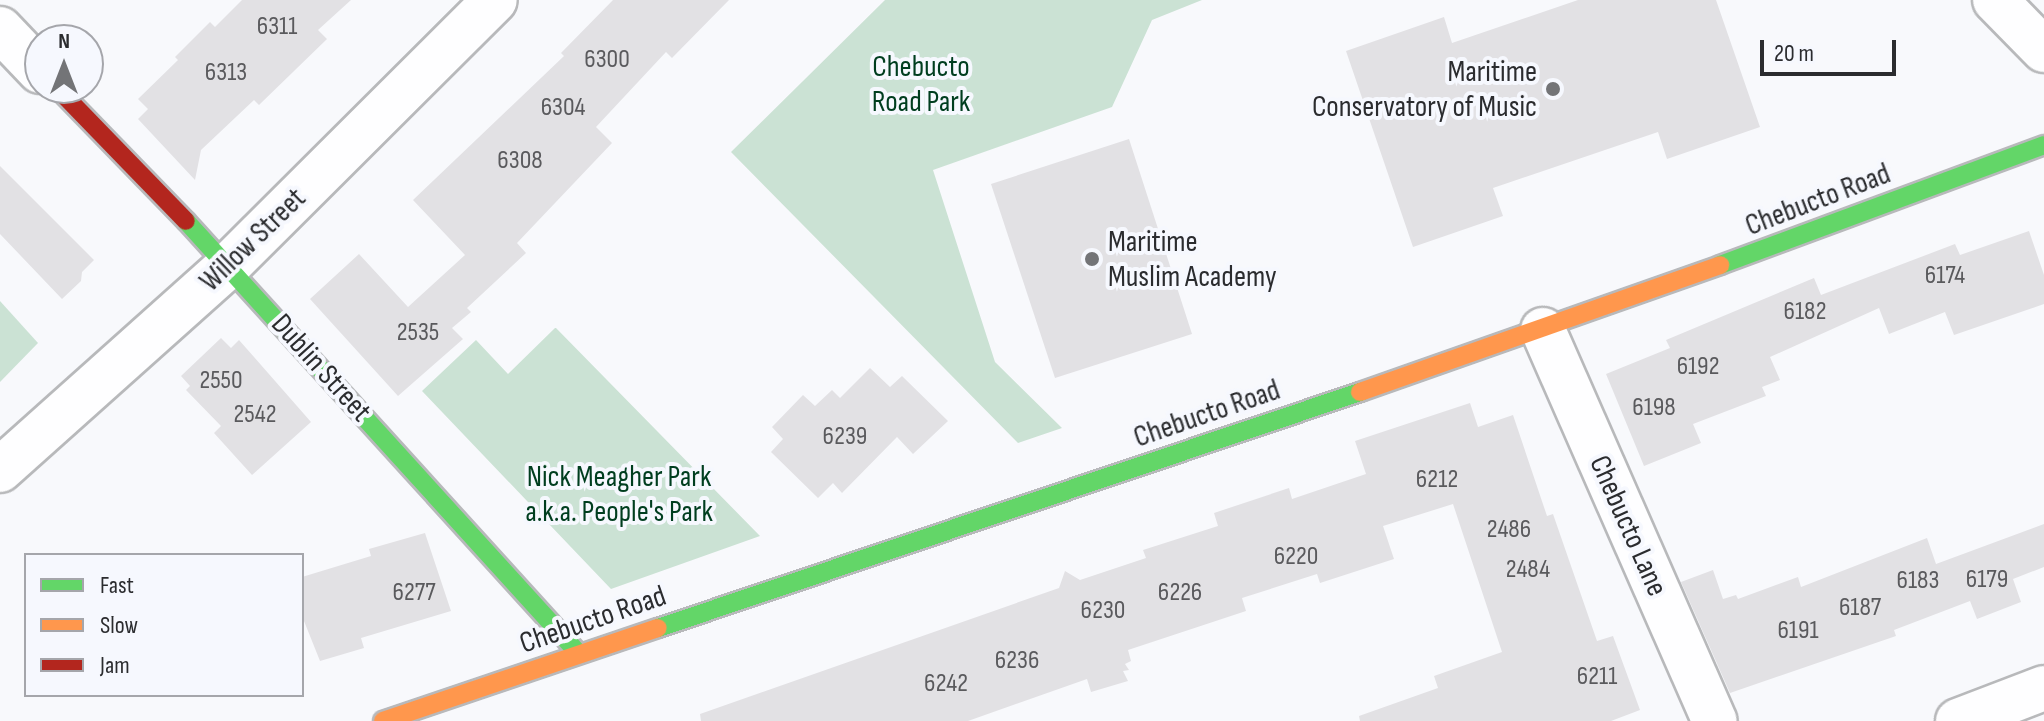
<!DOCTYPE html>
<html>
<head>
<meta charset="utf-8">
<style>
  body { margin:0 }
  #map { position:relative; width:2044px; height:721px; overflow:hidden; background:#f8f9fc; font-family:"Sofia Sans Condensed",sans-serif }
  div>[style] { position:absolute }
  .green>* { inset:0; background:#cbe2d4 }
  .building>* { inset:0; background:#e2e1e4 }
  .roads { filter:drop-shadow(2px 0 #b8b9bb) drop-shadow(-2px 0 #b8b9bb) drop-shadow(0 2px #b8b9bb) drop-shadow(0 -2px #b8b9bb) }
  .street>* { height:44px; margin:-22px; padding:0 22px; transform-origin:22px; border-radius:22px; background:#fefeff }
  .fast>* { height:18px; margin:-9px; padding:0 9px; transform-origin:9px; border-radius:9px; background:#63d668 }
  .slow>* { height:18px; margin:-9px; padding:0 9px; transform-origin:9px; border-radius:9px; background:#ff974d }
  .jam>* { height:18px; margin:-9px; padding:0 9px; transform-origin:9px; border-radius:9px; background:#b3261e }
  .dots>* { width:22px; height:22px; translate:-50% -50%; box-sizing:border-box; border:4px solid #f6f8fe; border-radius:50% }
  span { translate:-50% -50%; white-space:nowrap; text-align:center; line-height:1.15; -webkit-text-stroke:8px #f6f8fe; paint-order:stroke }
  .number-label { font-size:26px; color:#5a5a5d }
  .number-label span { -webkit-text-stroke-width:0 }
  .park-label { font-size:30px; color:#003e1f }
  .poi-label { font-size:30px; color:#2b2c2f }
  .right { translate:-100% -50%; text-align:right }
  .left { translate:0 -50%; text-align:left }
  .street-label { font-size:30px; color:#2b2c2f }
  .legend { position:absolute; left:24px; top:553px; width:280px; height:144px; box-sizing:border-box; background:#f6f8fe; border:2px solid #a5a6ab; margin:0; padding:10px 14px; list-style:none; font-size:24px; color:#2b2c2f }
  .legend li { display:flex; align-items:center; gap:16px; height:40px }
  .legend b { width:40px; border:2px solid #a5a6ab }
  .north { position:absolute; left:24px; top:24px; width:80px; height:80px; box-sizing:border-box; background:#f6f8fe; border:2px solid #a5a6ab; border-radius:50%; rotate:0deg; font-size:22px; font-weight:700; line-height:32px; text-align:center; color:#2b2c2f }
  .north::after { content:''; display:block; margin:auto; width:28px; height:36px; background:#737477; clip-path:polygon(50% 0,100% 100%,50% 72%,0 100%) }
  .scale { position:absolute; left:1760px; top:40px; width:136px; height:36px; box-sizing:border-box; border:4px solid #2b2c2f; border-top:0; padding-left:10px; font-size:24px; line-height:28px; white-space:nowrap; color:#2b2c2f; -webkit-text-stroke:6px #f6f8fe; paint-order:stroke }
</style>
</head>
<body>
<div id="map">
  <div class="green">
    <i style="clip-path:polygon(885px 0,1202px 0,1152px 20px,1112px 107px,933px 170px,995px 362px,1062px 428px,1018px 443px,731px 152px)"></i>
    <i style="clip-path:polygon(0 301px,38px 343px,0 382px)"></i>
    <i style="clip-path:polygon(555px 328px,556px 328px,760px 536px,611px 589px,422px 391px,476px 340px,508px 374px)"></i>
  </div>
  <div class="building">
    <i style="clip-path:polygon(242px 0,351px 0,318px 30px,327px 39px,259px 105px,254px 100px,201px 150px,195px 180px,138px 119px,148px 109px,138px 99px,178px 60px,175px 57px,210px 22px,215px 27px)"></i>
    <i style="clip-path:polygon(613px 0,729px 0,672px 58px,666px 52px,596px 127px,612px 143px,517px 243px,526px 253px,467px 308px,471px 312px,452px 328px,463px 339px,398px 396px,310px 299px,359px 254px,408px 307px,465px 255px,413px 200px,564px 56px,561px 53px)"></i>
    <i style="clip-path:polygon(1578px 0,1716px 0,1760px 127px,1667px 159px,1658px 132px,1493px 188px,1503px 216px,1413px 247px,1346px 51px,1444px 17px,1452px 43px)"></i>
    <i style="clip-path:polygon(1129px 139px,1192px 334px,1055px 378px,991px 184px)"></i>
    <i style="clip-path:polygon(0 166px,94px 260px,82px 272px,81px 281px,62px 299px,0 234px)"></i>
    <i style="clip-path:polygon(2029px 231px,2044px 275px,2044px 304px,1954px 335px,1945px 312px,1889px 334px,1879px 308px,1770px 357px,1780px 380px,1762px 387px,1766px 396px,1693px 424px,1701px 443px,1644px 466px,1606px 374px,1670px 348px,1666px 340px,1814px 278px,1821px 295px,1955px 244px,1960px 255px)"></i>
    <i style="clip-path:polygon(221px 338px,231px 348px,239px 340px,311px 422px,252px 475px,214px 433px,221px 426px,186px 390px,190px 386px,181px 376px)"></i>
    <i style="clip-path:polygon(870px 368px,890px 387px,902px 376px,948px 421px,913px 454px,897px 437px,842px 493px,833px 483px,818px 498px,771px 452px,783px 439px,772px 427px,803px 395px,815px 406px,832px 390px,840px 398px)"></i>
    <i style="clip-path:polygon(1470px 403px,1478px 427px,1513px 415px,1547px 516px,1553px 514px,1597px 641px,1613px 636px,1640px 710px,1611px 721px,1360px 721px,1359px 716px,1438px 688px,1434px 676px,1502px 652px,1453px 504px,1383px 526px,1394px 559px,1320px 583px,1317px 574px,1242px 598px,1246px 611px,1128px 650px,1131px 661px,1125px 664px,1129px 670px,1123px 671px,1128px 681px,1091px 692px,1087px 679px,968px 721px,701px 721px,700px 714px,1059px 588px,1065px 571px,1080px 580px,1146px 558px,1143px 550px,1218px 526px,1214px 513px,1289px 488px,1292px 499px,1366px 474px,1355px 441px)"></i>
    <i style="clip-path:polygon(2044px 524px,2044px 567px,2013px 579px,2021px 602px,1977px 619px,1970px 601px,1894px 630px,1896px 636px,1730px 693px,1681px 582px,1713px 570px,1723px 599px,1736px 595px,1738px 599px,1798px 577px,1801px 587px,1927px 538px,1936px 564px)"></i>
    <i style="clip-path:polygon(425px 533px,451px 611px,361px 638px,364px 648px,320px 661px,302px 616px,302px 577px,371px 556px,369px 549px)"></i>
  </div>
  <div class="roads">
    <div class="street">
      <i style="left:1995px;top:0;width:70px;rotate:45.6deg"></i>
      <i style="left:0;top:29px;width:58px;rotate:46.4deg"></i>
      <i style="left:1543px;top:330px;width:427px;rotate:66.3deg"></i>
      <i style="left:0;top:470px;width:307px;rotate:-41.8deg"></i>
      <i style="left:229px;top:265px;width:375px;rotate:-44.9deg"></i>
      <i style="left:1958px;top:721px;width:92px;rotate:-21deg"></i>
    </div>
    <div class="fast">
      <i style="left:186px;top:221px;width:585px;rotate:47.77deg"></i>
      <i style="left:1720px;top:265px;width:346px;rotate:-20.3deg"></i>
      <i style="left:658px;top:628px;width:741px;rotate:-18.58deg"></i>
    </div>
    <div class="slow">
      <i style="left:1360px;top:392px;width:382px;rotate:-19.4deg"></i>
      <i style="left:383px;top:721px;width:290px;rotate:-18.7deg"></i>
    </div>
    <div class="jam">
      <i style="left:57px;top:88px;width:185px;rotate:45.9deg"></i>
    </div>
  </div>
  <div class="dots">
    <i style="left:1553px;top:89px;background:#737477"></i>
    <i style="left:1092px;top:259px;background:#737477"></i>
  </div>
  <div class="number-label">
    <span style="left:277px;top:27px">6311</span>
    <span style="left:607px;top:60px">6300</span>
    <span style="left:226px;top:73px">6313</span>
    <span style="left:563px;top:108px">6304</span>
    <span style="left:520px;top:161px">6308</span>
    <span style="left:1945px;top:276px">6174</span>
    <span style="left:1805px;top:312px">6182</span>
    <span style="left:418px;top:333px">2535</span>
    <span style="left:1698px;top:367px">6192</span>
    <span style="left:221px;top:381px">2550</span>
    <span style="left:1654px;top:408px">6198</span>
    <span style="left:255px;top:415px">2542</span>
    <span style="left:845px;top:437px">6239</span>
    <span style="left:1437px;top:480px">6212</span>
    <span style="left:1509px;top:530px">2486</span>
    <span style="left:1296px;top:557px">6220</span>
    <span style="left:1528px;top:570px">2484</span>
    <span style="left:1987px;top:580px">6179</span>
    <span style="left:1918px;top:581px">6183</span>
    <span style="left:414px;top:593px">6277</span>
    <span style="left:1180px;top:593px">6226</span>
    <span style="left:1860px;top:608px">6187</span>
    <span style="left:1103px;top:611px">6230</span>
    <span style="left:1798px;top:631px">6191</span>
    <span style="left:1017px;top:661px">6236</span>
    <span style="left:1597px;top:677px">6211</span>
    <span style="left:946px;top:684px">6242</span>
  </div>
  <div class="park-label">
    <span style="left:921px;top:84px">Chebucto<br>Road Park</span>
    <span style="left:619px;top:494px">Nick Meagher Park<br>a.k.a. People's Park</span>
  </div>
  <div class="poi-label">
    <span class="right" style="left:1537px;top:89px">Maritime<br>Conservatory of Music</span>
    <span class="left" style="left:1108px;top:259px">Maritime<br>Muslim Academy</span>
  </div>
  <div class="street-label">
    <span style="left:1818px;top:200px;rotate:-21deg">Chebucto Road</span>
    <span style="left:253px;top:240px;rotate:-44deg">Willow Street</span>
    <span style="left:321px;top:368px;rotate:48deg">Dublin Street</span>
    <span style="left:1207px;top:414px;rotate:-19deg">Chebucto Road</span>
    <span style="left:1628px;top:526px;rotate:66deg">Chebucto Lane</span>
    <span style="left:593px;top:620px;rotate:-19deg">Chebucto Road</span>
  </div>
  <ul class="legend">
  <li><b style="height:10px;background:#63d668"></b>Fast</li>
  <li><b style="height:10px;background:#ff974d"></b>Slow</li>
  <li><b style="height:10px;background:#b3261e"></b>Jam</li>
  </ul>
  <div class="north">N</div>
  <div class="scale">20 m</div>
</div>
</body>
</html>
